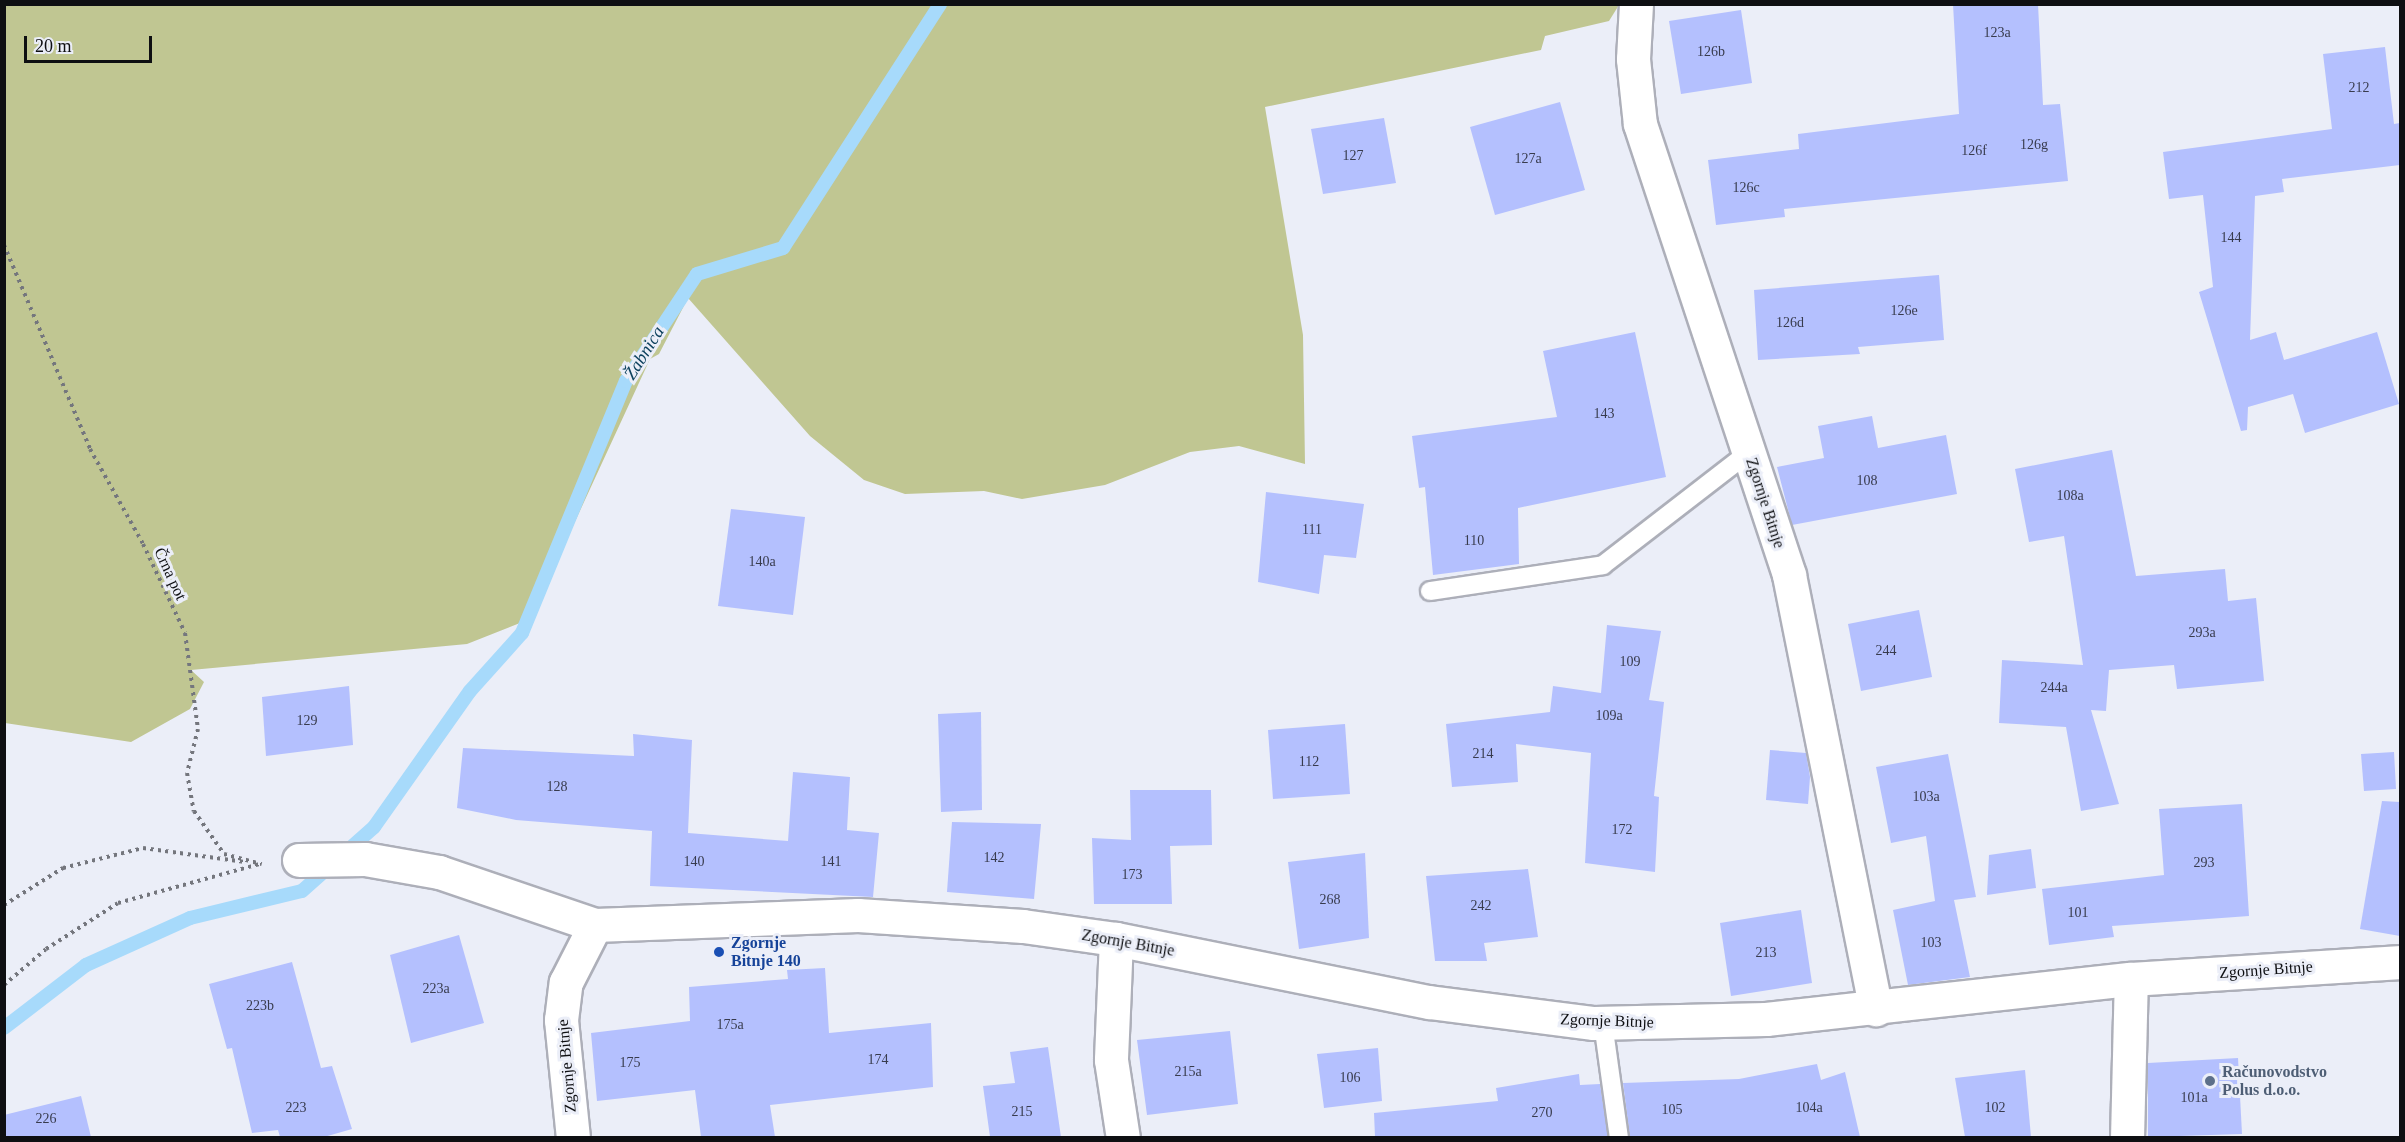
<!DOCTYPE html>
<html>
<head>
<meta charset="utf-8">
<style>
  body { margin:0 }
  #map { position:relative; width:2405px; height:1142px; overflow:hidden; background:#ebeef8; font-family:"Times New Roman",serif }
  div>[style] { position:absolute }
  .green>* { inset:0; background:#c0c692 }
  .stream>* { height:14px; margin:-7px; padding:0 7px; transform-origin:7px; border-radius:7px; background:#a7dafb }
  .building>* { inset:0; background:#b4c0fe }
  .path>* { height:4px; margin-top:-2px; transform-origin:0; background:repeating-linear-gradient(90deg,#74767d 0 3px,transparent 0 7.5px) }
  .roads { filter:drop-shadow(2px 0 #adafb9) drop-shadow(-2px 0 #adafb9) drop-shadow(0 2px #adafb9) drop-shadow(0 -2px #adafb9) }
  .lane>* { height:18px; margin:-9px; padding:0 9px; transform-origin:9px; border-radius:9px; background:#fff }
  .street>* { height:33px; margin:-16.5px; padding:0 16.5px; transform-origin:16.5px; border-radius:16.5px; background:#fff }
  .dots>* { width:16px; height:16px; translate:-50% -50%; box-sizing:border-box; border:3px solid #ebeef8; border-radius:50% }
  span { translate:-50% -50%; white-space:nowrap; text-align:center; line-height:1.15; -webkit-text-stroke:6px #ebeef8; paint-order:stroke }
  .number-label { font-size:14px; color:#383b4d }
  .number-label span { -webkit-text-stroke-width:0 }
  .street-label { font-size:16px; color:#0e0f12 }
  .transit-label { font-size:16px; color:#164399; font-weight:700 }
  .left { translate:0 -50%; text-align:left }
  .service-label { font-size:16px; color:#4e5e75; font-weight:700 }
  .water-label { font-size:18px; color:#0e425e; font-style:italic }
  .frame { position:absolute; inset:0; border:6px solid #0e0f12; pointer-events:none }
  .scale { position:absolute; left:24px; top:36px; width:128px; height:27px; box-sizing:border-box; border:3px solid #0e0f12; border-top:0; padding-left:8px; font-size:18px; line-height:21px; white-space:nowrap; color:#0e0f12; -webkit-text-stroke:4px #ebeef8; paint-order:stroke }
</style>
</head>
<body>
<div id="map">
  <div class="green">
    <i style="clip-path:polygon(4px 5px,5px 4px,1619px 5px,1609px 21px,1545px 36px,1541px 50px,1265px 107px,1303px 335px,1305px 464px,1239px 446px,1190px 452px,1105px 485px,1022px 499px,984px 491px,905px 494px,864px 480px,810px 436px,688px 298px,659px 354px,650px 359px,530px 619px,467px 644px,191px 670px,204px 682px,190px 709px,131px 742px,5px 723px)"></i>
  </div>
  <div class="stream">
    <i style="left:4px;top:1028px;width:103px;rotate:-37.5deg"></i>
    <i style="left:86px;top:965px;width:114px;rotate:-24.3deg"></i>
    <i style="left:190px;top:918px;width:115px;rotate:-13.6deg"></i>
    <i style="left:302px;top:891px;width:96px;rotate:-41.6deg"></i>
    <i style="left:374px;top:827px;width:166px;rotate:-54.8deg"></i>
    <i style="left:470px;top:691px;width:78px;rotate:-48.1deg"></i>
    <i style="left:522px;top:633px;width:273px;rotate:-67.6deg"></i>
    <i style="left:626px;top:381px;width:128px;rotate:-56.4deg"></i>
    <i style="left:697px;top:274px;width:90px;rotate:-16.8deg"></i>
    <i style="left:783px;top:248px;width:290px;rotate:-57.2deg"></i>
  </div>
  <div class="building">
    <i style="clip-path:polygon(1953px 4px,2038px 4px,2043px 105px,2060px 104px,2068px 181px,1784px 209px,1785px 217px,1716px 225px,1708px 160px,1799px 149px,1798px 134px,1959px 114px)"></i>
    <i style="clip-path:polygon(1741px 10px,1752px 83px,1681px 94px,1669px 21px)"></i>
    <i style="clip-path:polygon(2385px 47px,2394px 124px,2400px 123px,2400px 165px,2282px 179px,2284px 192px,2255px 196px,2250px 340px,2276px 332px,2284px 360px,2377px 332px,2399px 404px,2305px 433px,2293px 394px,2248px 407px,2247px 430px,2241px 431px,2199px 292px,2213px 287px,2203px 195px,2169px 199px,2163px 152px,2332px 129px,2323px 54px)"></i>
    <i style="clip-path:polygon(1560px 102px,1585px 190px,1495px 215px,1470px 127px)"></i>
    <i style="clip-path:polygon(1384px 118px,1396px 183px,1323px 194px,1311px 129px)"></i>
    <i style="clip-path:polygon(1939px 275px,1944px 340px,1858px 347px,1860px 354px,1758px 360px,1754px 290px)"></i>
    <i style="clip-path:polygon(1635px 332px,1666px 477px,1518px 508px,1519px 564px,1433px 575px,1425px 487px,1419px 488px,1412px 436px,1557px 417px,1543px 351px)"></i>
    <i style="clip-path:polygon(1872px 416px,1878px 448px,1946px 435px,1957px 494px,1792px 525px,1777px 467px,1824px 458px,1818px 426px)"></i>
    <i style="clip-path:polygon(2112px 450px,2136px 576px,2225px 569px,2228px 601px,2256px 598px,2264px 681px,2177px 689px,2174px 665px,2109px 670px,2106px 711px,2091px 710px,2119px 804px,2081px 811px,2066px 727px,1999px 723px,2002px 660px,2083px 665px,2064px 536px,2029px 542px,2015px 469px)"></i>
    <i style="clip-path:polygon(1266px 492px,1364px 504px,1356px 558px,1324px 555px,1319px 594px,1258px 582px)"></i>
    <i style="clip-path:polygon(731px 509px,805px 517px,793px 615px,718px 606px)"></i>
    <i style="clip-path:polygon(1919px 610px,1932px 677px,1861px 691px,1848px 624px)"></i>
    <i style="clip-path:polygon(1607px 625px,1661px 631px,1649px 700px,1664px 702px,1654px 796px,1659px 797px,1655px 872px,1585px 863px,1591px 753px,1516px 744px,1518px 782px,1452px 787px,1446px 724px,1550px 712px,1553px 686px,1601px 693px)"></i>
    <i style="clip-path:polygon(349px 686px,353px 745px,266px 756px,262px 697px)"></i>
    <i style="clip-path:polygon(981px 712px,982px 810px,941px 812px,938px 714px)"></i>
    <i style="clip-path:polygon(1345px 724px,1350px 794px,1273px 799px,1268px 730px)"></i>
    <i style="clip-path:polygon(633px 734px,692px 740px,688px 833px,788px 841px,793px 772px,850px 777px,847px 830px,879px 833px,873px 897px,650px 886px,652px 831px,516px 820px,457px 808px,463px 748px,634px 756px)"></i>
    <i style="clip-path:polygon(1770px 750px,1806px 753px,1810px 777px,1808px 804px,1766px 800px)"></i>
    <i style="clip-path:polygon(2394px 752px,2396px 789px,2364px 791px,2361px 754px)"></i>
    <i style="clip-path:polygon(1948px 754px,1976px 897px,1954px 900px,1970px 977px,1908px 985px,1893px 910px,1935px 901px,1926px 836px,1891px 843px,1876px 767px)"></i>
    <i style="clip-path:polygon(1130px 790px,1211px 790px,1212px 845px,1170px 846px,1172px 904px,1094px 904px,1092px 838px,1131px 840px)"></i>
    <i style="clip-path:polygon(2382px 801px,2400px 802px,2400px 936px,2360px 929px)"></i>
    <i style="clip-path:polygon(2242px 804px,2249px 916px,2112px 926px,2114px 937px,2049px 945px,2042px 889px,2164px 875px,2159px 809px)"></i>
    <i style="clip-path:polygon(952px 822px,1041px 824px,1034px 899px,947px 892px)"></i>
    <i style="clip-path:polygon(2031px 849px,2036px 888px,1987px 895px,1989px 855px)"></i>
    <i style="clip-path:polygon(1365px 853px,1369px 938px,1299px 949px,1288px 862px)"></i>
    <i style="clip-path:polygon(1528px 869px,1538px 937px,1484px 943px,1487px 961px,1435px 961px,1426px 876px)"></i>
    <i style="clip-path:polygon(1801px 910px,1812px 983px,1731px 996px,1720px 923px)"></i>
    <i style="clip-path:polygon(459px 935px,484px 1023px,411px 1043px,390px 955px)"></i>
    <i style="clip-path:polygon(292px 962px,321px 1068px,332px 1066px,352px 1129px,324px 1137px,280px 1137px,278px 1130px,252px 1133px,232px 1048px,227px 1049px,209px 984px)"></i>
    <i style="clip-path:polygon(825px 968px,829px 1033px,931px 1023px,933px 1087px,770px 1105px,775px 1137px,701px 1137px,695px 1090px,597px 1101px,591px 1033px,690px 1021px,689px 987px,788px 979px,787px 970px)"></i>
    <i style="clip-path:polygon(1230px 1031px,1238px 1104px,1147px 1115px,1137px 1040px)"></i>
    <i style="clip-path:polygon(1048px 1047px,1061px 1137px,990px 1137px,983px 1086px,1015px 1083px,1010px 1052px)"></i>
    <i style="clip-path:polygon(1378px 1048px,1382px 1101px,1324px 1108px,1317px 1054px)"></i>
    <i style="clip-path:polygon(2238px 1058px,2242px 1134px,2148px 1137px,2148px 1063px)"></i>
    <i style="clip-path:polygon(1817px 1064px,1821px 1080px,1845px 1072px,1860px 1137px,1630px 1137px,1623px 1083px,1739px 1079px)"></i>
    <i style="clip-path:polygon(2025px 1070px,2031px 1137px,1965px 1137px,1955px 1078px)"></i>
    <i style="clip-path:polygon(1579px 1074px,1580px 1085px,1600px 1084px,1608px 1137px,1375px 1137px,1374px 1113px,1498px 1101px,1496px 1088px)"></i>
    <i style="clip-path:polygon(81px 1096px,91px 1137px,4px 1137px,4px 1115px)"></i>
  </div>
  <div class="path">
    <i style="left:4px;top:245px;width:221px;rotate:67.1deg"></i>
    <i style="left:90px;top:449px;width:109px;rotate:60.8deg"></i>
    <i style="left:143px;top:544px;width:98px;rotate:64.7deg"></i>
    <i style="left:185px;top:633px;width:97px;rotate:82.3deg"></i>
    <i style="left:198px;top:729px;width:45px;rotate:104deg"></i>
    <i style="left:187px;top:773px;width:39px;rotate:80deg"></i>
    <i style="left:194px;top:811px;width:52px;rotate:55.1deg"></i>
    <i style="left:224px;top:854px;width:39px;rotate:15deg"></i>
    <i style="left:4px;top:905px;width:70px;rotate:-32.1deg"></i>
    <i style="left:63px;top:868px;width:82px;rotate:-14deg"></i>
    <i style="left:143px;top:848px;width:103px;rotate:7.8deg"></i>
    <i style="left:4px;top:985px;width:55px;rotate:-40.6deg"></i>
    <i style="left:46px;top:949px;width:85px;rotate:-32.6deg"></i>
    <i style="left:118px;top:903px;width:147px;rotate:-15.4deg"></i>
  </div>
  <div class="roads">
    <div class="lane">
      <i style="left:1430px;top:591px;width:175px;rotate:-8.5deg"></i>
      <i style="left:1603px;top:565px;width:183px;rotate:-37.7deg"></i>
      <i style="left:1603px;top:1023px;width:116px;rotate:82.1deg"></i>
    </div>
    <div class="street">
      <i style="left:1636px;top:4px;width:55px;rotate:93.1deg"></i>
      <i style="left:1633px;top:59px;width:65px;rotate:83.9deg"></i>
      <i style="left:1640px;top:124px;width:475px;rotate:71.7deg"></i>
      <i style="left:1789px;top:575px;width:443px;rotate:78.7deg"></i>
      <i style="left:299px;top:860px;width:66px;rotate:-0.9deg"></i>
      <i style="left:365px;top:859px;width:75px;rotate:10deg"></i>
      <i style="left:439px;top:872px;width:165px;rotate:18.8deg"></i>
      <i style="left:1116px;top:939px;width:121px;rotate:92.4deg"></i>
      <i style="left:1111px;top:1060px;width:79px;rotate:81.3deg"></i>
      <i style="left:573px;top:1138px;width:119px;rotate:-95.8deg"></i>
      <i style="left:561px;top:1020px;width:38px;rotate:-83deg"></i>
      <i style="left:566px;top:982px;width:64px;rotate:-63deg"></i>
      <i style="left:595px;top:925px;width:263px;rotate:-2.2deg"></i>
      <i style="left:858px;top:915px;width:165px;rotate:3.8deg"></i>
      <i style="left:1023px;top:926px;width:94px;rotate:8deg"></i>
      <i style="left:1116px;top:939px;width:319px;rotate:11.4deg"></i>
      <i style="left:1429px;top:1002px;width:166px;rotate:7.3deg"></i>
      <i style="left:1594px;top:1023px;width:172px;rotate:-1.3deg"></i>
      <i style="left:1766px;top:1019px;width:367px;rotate:-6.3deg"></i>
      <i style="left:2131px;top:979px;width:270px;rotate:-3.6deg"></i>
      <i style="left:2127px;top:1138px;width:159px;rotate:-88.6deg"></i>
    </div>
  </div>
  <div class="dots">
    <i style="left:719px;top:952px;background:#1a4fb4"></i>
    <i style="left:2210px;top:1081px;background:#5c6f8a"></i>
  </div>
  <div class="number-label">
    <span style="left:1997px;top:33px">123a</span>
    <span style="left:1711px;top:52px">126b</span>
    <span style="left:2359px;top:88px">212</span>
    <span style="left:2034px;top:145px">126g</span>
    <span style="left:1974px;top:151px">126f</span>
    <span style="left:1353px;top:156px">127</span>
    <span style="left:1528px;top:159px">127a</span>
    <span style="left:1746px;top:188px">126c</span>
    <span style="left:2231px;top:238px">144</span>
    <span style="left:1904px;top:311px">126e</span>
    <span style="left:1790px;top:323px">126d</span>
    <span style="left:1604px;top:414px">143</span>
    <span style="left:1867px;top:481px">108</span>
    <span style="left:2070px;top:496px">108a</span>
    <span style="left:1312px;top:530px">111</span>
    <span style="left:1474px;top:541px">110</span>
    <span style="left:762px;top:562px">140a</span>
    <span style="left:2202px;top:633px">293a</span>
    <span style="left:1886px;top:651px">244</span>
    <span style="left:1630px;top:662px">109</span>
    <span style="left:2054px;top:688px">244a</span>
    <span style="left:1609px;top:716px">109a</span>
    <span style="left:307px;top:721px">129</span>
    <span style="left:1483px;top:754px">214</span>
    <span style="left:1309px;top:762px">112</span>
    <span style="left:557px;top:787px">128</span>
    <span style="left:1926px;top:797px">103a</span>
    <span style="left:1622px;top:830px">172</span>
    <span style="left:994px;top:858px">142</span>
    <span style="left:694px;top:862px">140</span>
    <span style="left:831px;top:862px">141</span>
    <span style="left:2204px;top:863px">293</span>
    <span style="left:1132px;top:875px">173</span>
    <span style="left:1330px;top:900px">268</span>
    <span style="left:1481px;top:906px">242</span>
    <span style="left:2078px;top:913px">101</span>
    <span style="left:1931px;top:943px">103</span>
    <span style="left:1766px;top:953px">213</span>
    <span style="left:436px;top:989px">223a</span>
    <span style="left:260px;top:1006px">223b</span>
    <span style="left:730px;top:1025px">175a</span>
    <span style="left:878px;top:1060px">174</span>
    <span style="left:630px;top:1063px">175</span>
    <span style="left:1188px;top:1072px">215a</span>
    <span style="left:1350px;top:1078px">106</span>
    <span style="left:2194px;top:1098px">101a</span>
    <span style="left:296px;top:1108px">223</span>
    <span style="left:1809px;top:1108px">104a</span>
    <span style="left:1995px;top:1108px">102</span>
    <span style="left:1672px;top:1110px">105</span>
    <span style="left:1022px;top:1112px">215</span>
    <span style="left:1542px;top:1113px">270</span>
    <span style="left:46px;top:1119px">226</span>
  </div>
  <div class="street-label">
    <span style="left:1765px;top:503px;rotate:72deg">Zgornje Bitnje</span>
    <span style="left:170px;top:574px;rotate:65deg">Črna pot</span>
    <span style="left:1128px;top:943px;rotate:10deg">Zgornje Bitnje</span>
    <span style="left:2266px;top:970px;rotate:-4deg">Zgornje Bitnje</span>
    <span style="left:1607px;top:1021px;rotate:2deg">Zgornje Bitnje</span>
    <span style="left:567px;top:1066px;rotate:-95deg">Zgornje Bitnje</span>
  </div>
  <div class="transit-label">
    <span class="left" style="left:731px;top:952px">Zgornje<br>Bitnje 140</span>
  </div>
  <div class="service-label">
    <span class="left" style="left:2222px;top:1081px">Računovodstvo<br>Polus d.o.o.</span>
  </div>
  <div class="water-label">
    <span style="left:644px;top:353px;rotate:-58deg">Žabnica</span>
  </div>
  <div class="frame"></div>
  <div class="scale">20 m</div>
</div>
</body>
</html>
